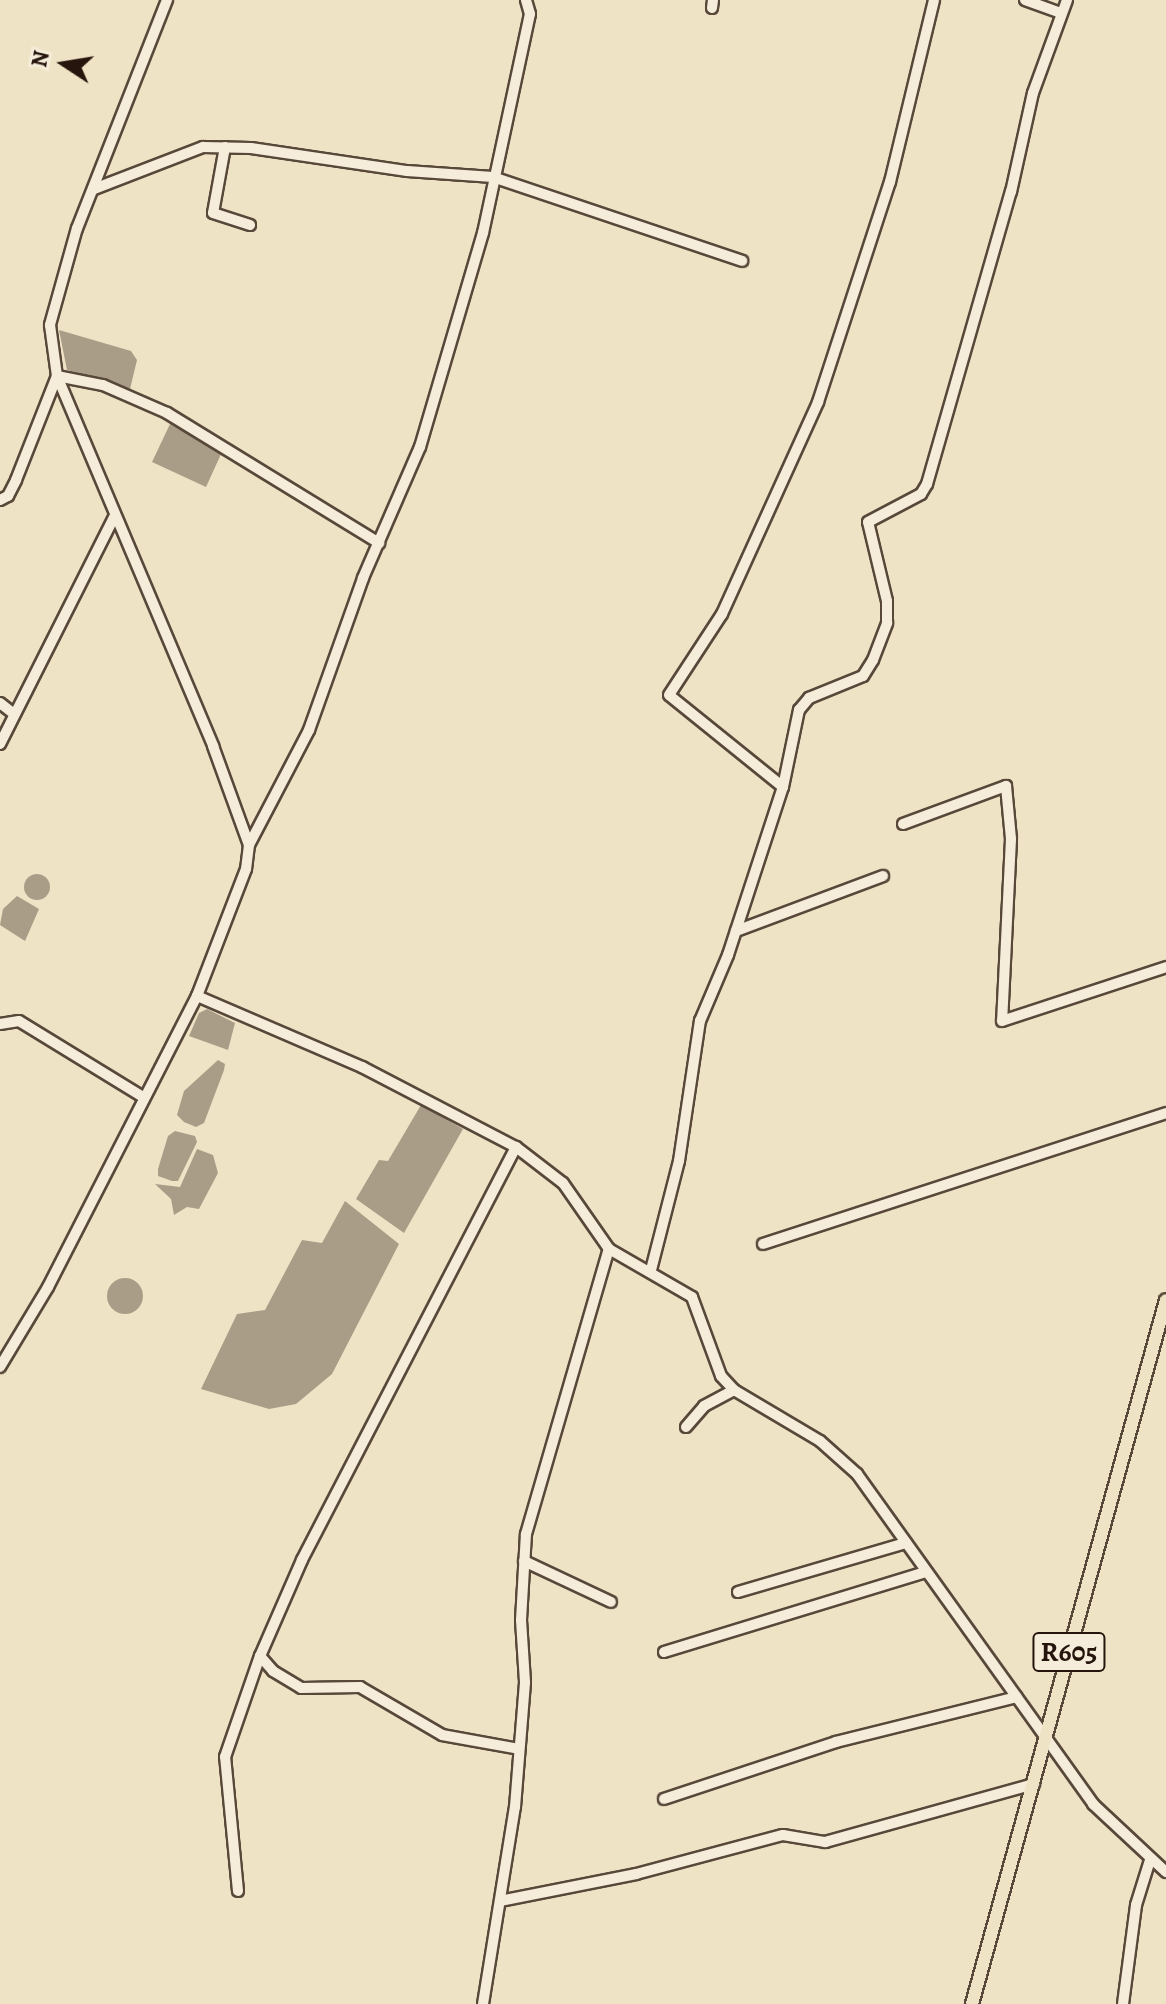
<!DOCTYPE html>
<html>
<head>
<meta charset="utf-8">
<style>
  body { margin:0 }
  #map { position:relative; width:1166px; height:2004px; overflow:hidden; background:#efe3c6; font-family:Alegreya,serif }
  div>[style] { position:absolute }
  .water>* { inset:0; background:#aa9d87 }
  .round { border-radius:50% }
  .roads { filter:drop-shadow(2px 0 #58483a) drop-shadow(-2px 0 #58483a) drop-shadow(0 2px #58483a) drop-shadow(0 -2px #58483a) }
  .minor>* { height:10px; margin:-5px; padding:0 5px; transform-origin:5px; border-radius:5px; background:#f5edda }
  .major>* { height:12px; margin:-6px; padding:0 6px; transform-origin:6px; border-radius:6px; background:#efe3c6 }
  span { translate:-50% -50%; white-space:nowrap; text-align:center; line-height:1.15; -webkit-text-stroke:7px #f5edda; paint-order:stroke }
  .shield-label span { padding:2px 6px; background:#f5edda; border:2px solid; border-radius:6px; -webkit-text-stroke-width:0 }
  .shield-label { font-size:28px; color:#25150c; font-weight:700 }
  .north { position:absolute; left:24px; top:24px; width:80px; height:80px; -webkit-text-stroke:6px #f5edda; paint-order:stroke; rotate:282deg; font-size:22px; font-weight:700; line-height:32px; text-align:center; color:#25150c }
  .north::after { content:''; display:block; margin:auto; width:28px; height:36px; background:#25150c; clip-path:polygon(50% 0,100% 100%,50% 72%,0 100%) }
</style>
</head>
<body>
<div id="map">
  <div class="water">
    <i style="clip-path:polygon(59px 330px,131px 351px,137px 360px,130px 389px,67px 370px)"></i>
    <i style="clip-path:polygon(170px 424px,222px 452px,206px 487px,152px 462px)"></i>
    <i class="round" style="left:24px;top:874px;width:26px;height:26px"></i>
    <i style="clip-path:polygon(17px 896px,39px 909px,25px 941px,0 925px,3px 909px)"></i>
    <i style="clip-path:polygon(207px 1009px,235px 1023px,228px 1050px,189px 1036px,199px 1013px)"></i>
    <i style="clip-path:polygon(218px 1060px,225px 1064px,224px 1070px,204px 1123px,196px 1127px,184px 1122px,177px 1115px,184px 1091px)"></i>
    <i style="clip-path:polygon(421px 1105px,463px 1129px,404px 1233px,356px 1199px,379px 1160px,388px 1161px)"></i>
    <i style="clip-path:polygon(175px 1131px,195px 1136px,197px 1142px,178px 1181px,172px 1181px,158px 1176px,158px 1169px,168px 1136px)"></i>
    <i style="clip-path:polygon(197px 1149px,213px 1155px,218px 1173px,199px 1209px,187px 1207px,174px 1215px,171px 1199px,155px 1184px,180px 1187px)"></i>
    <i style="clip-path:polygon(345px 1201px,399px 1244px,332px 1374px,296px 1404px,269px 1409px,201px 1389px,237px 1314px,265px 1310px,302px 1240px,322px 1243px)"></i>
    <i class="round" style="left:107px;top:1278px;width:36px;height:36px"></i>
  </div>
  <div class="roads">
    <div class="minor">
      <i style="left:167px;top:0;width:245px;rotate:111.5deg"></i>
      <i style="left:77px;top:228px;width:101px;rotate:105.6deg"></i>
      <i style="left:50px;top:325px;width:51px;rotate:82.2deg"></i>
      <i style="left:57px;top:376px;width:402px;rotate:67.1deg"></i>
      <i style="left:213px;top:746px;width:105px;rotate:70deg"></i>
      <i style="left:249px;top:845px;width:24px;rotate:97deg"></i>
      <i style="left:246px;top:869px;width:136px;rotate:111.1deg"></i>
      <i style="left:197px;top:996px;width:180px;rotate:23.3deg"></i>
      <i style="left:362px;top:1067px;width:174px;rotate:27.5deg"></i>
      <i style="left:516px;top:1147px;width:59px;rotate:37.5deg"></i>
      <i style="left:563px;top:1183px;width:80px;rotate:55.1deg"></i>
      <i style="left:609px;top:1249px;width:96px;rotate:30deg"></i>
      <i style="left:692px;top:1297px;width:84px;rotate:69.8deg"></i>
      <i style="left:721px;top:1376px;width:19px;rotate:47deg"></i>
      <i style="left:734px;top:1390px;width:100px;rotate:30.7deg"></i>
      <i style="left:820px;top:1441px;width:50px;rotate:41.7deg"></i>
      <i style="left:857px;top:1474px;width:406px;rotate:54.4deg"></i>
      <i style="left:1093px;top:1804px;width:100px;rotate:43deg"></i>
      <i style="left:1025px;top:0;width:37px;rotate:20deg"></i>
      <i style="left:712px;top:8px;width:8px;rotate:-83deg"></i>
      <i style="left:225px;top:147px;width:67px;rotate:100.3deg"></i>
      <i style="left:213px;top:213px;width:39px;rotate:18deg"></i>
      <i style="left:94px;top:189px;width:117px;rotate:-21.1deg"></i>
      <i style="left:203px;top:147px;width:48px;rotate:1.2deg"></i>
      <i style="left:251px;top:148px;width:158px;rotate:8.4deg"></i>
      <i style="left:407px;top:171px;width:86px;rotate:4deg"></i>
      <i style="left:493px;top:177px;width:263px;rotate:18.6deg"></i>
      <i style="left:0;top:500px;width:9px;rotate:-27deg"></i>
      <i style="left:8px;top:496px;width:18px;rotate:-63deg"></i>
      <i style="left:16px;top:480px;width:112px;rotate:-68.5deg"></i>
      <i style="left:57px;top:376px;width:47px;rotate:11.1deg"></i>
      <i style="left:103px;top:385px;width:70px;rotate:23.6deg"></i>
      <i style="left:167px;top:413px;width:249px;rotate:31.5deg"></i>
      <i style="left:0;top:703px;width:16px;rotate:38deg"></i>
      <i style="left:0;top:744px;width:254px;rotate:-63.3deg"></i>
      <i style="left:783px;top:787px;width:146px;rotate:-141.1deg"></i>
      <i style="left:669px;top:695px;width:97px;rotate:-56.8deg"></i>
      <i style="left:722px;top:614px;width:233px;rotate:-65.6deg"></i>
      <i style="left:818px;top:402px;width:231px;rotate:-71.9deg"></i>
      <i style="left:890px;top:182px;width:187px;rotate:-76.4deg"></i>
      <i style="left:903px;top:824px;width:110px;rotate:-20.3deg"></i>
      <i style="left:1006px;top:786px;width:53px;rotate:84.6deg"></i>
      <i style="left:1011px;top:839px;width:182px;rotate:92.8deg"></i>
      <i style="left:1002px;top:1021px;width:173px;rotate:-18.2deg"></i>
      <i style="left:249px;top:845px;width:130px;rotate:-62.4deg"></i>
      <i style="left:309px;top:730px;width:161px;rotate:-70.4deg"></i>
      <i style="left:363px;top:578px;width:143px;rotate:-66.5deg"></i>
      <i style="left:420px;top:447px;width:223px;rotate:-73.6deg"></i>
      <i style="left:483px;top:233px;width:224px;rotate:-77.9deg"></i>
      <i style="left:530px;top:14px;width:15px;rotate:-106deg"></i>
      <i style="left:736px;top:931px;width:157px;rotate:-20.5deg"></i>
      <i style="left:0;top:1024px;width:19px;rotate:-9deg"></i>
      <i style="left:19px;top:1021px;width:145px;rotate:31.5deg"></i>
      <i style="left:516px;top:1147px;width:465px;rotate:117.4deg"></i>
      <i style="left:302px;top:1560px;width:105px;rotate:113.6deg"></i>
      <i style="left:260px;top:1656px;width:20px;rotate:49deg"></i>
      <i style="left:273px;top:1671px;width:33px;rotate:31deg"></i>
      <i style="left:301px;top:1688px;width:59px;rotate:-1deg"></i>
      <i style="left:360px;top:1687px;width:95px;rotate:30.3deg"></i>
      <i style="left:442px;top:1735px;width:78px;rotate:10.3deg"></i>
      <i style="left:763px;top:1244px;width:424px;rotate:-18deg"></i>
      <i style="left:651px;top:1270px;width:113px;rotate:-75.6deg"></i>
      <i style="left:679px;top:1161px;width:142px;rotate:-81.5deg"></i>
      <i style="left:700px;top:1021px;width:72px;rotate:-67deg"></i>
      <i style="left:728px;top:955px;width:177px;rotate:-71.9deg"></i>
      <i style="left:783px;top:787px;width:79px;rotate:-78.3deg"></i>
      <i style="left:799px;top:710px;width:16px;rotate:-50deg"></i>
      <i style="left:809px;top:698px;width:58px;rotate:-22.2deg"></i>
      <i style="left:863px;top:676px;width:19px;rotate:-58deg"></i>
      <i style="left:873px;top:660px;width:40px;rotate:-69deg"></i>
      <i style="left:887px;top:623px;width:22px;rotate:-90deg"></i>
      <i style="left:887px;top:601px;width:81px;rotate:-103.5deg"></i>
      <i style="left:868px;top:522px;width:60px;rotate:-27.8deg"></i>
      <i style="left:921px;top:494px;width:12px;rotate:-59deg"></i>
      <i style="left:927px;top:484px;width:304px;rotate:-74deg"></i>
      <i style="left:1011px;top:192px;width:101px;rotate:-77.5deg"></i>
      <i style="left:1033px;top:93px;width:99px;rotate:-69.9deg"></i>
      <i style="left:0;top:1367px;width:93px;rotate:-59deg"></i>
      <i style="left:48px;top:1287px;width:327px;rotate:-62.9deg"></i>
      <i style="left:686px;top:1427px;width:28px;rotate:-49deg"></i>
      <i style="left:704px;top:1406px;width:34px;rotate:-28deg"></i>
      <i style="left:524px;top:1561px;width:96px;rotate:25.2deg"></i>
      <i style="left:738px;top:1592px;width:175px;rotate:-16.3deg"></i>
      <i style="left:664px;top:1652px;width:274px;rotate:-17deg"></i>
      <i style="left:664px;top:1799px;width:181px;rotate:-18.3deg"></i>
      <i style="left:836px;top:1742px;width:186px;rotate:-14deg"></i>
      <i style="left:238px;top:1891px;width:135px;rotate:-95.5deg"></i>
      <i style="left:225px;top:1757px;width:107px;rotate:-70.9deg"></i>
      <i style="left:500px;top:1901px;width:139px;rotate:-11.2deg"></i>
      <i style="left:636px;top:1874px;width:152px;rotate:-14.9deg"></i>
      <i style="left:783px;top:1835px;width:43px;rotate:9.5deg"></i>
      <i style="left:825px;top:1842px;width:217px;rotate:-15.5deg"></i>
      <i style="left:483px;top:2004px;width:200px;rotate:-80.8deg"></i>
      <i style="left:515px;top:1807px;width:125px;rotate:-85.4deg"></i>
      <i style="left:525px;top:1682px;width:62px;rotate:-93.7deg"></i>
      <i style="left:521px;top:1620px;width:86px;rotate:-86.7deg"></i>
      <i style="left:526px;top:1534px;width:297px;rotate:-73.8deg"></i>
      <i style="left:1123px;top:2004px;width:100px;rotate:-82.5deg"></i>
      <i style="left:1136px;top:1905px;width:47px;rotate:-72.7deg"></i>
    </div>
    <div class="major">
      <i style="left:972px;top:2004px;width:730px;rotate:-74.59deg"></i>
    </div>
  </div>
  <div class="shield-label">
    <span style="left:1069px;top:1652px">R605</span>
  </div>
  <div class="north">N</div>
</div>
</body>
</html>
